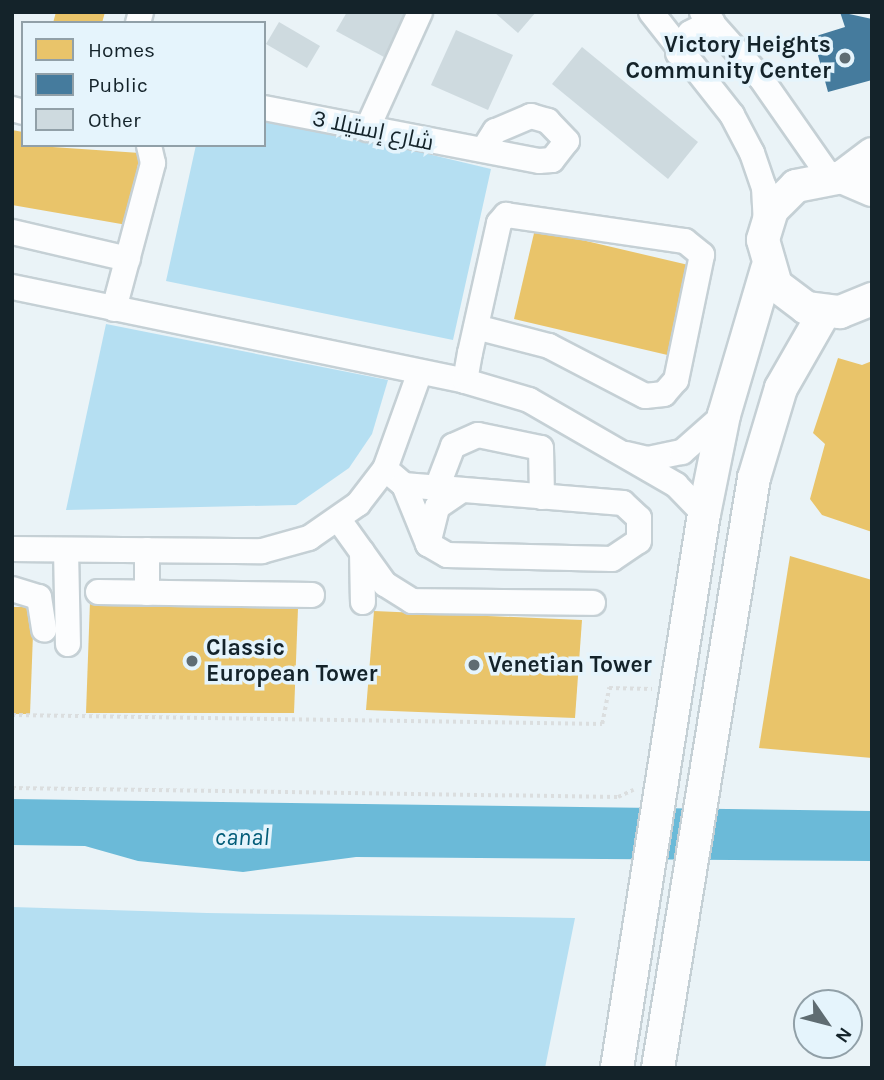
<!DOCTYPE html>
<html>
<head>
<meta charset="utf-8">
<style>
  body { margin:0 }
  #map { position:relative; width:884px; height:1080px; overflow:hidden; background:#eaf3f7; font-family:Karla,Cairo,sans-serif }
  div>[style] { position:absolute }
  .green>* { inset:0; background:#b5dff2 }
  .water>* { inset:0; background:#6bbad8 }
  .homes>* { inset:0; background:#e9c46a }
  .public>* { inset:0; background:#457b9d }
  .building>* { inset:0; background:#cedadf }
  .path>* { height:3.5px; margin-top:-1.75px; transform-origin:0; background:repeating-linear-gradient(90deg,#dbdedf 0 3.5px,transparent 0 7px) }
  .roads { filter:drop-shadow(2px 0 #c5d0d5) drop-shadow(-2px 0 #c5d0d5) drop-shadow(0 2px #c5d0d5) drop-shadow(0 -2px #c5d0d5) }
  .minor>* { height:24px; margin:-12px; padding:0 12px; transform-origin:12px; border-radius:12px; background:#fcfdfe }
  .major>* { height:32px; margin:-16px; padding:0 16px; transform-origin:16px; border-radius:16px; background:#fcfdfe }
  .dots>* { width:19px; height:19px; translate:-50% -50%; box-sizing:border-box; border:4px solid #e5f4fc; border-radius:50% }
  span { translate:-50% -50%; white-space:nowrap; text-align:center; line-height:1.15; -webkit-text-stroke:7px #e5f4fc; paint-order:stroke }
  .poi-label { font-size:23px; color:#14232a; font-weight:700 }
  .right { translate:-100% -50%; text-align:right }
  .left { translate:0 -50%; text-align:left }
  .street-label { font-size:23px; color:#14232a }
  .water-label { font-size:24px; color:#025c78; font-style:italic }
  .frame { position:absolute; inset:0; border:14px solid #14232a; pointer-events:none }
  .legend { position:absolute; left:21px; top:21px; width:245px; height:126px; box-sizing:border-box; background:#e5f4fc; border:2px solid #91a0a8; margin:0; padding:9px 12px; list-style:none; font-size:21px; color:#14232a }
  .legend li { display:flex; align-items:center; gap:14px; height:35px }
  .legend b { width:35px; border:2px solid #91a0a8 }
  .north { position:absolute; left:793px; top:989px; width:70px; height:70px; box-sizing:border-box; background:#e5f4fc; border:2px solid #91a0a8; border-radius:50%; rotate:125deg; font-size:19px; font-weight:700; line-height:28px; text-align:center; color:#14232a }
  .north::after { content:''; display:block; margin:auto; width:24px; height:32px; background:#5f6c72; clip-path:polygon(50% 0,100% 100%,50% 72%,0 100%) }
</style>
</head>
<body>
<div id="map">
  <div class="green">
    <i style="clip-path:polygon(264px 115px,491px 169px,453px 340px,166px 281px,196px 145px,264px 145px)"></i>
    <i style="clip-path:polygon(106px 324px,388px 380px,372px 434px,349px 468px,296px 505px,66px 510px)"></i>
    <i style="clip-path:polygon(12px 907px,207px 913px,575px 918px,545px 1068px,12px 1068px)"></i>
  </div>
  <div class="water">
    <i style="clip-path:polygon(12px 799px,872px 811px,872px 861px,356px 857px,243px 872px,138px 861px,85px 846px,12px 845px)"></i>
  </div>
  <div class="homes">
    <i style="clip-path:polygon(56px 12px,105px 12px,102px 23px,53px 23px)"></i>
    <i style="clip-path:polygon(12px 130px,23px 132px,23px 145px,140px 153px,127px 225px,12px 205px)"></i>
    <i style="clip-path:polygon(535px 229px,697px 267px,676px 357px,514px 319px)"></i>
    <i style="clip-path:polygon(838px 358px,862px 365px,872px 361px,872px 532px,822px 515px,810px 499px,825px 444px,813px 433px)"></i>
    <i style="clip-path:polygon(790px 556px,872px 580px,872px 758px,759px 748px)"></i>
    <i style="clip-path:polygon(90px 601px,298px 608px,294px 713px,86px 713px)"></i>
    <i style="clip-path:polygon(12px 607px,34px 607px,30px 714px,12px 714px)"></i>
    <i style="clip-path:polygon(374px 611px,582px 620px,575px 718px,366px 710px)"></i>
  </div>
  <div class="public">
    <i style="clip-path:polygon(840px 12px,872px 19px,872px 80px,828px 92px,813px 37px,845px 27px)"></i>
  </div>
  <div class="building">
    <i style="clip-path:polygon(347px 12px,407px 12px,384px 57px,336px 31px)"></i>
    <i style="clip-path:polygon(494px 12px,536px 12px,518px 33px)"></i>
    <i style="clip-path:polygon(279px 22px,320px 46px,307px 68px,266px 44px)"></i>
    <i style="clip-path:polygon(456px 30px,513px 55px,488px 110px,431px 85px)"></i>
    <i style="clip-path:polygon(582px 47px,698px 142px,668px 179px,552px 84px)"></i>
  </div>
  <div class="path">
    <i style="left:12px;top:715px;width:590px;rotate:0.87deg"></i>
    <i style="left:602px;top:724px;width:37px;rotate:-79deg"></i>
    <i style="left:609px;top:688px;width:43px;rotate:1.3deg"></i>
    <i style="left:12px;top:788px;width:606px;rotate:0.85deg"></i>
    <i style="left:618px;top:797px;width:17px;rotate:-25deg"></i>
  </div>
  <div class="roads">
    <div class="minor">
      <i style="left:651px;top:12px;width:131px;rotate:51.8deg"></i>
      <i style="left:732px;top:115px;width:43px;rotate:62.2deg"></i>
      <i style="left:752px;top:153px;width:36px;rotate:71deg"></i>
      <i style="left:764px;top:187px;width:39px;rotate:87deg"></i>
      <i style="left:702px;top:12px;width:87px;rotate:48.3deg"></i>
      <i style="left:760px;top:77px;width:121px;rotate:55.1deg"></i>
      <i style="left:138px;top:23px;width:11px;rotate:-75deg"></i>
      <i style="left:678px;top:53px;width:23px;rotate:-59deg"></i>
      <i style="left:690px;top:33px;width:25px;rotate:-27deg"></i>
      <i style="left:264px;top:108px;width:280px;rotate:10.9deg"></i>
      <i style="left:539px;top:161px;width:13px;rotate:-4deg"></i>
      <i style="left:552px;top:160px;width:24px;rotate:-52deg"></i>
      <i style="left:567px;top:141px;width:28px;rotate:-134deg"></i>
      <i style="left:548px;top:121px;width:18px;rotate:-164deg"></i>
      <i style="left:531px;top:116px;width:39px;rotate:157deg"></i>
      <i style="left:495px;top:131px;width:22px;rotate:122deg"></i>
      <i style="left:12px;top:109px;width:11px;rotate:15deg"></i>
      <i style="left:367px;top:129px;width:128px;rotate:-65.6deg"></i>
      <i style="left:12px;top:232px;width:119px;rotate:13.1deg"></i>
      <i style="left:12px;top:287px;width:463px;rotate:11.7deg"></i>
      <i style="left:465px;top:381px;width:67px;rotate:16.5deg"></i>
      <i style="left:529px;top:400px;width:170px;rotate:30deg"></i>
      <i style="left:676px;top:485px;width:40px;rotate:46deg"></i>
      <i style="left:114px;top:309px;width:151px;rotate:-75deg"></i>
      <i style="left:153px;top:163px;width:18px;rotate:-103deg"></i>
      <i style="left:465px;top:381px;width:28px;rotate:-80deg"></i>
      <i style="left:470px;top:353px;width:133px;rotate:-77.4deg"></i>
      <i style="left:499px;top:223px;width:11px;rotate:-49deg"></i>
      <i style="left:506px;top:215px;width:181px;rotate:8.3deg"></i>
      <i style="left:685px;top:241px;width:22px;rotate:39deg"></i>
      <i style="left:702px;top:255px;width:128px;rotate:101.7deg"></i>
      <i style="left:676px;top:380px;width:18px;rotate:131deg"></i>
      <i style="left:664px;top:394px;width:19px;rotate:174deg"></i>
      <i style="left:645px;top:396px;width:108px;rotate:-152.5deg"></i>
      <i style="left:549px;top:346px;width:75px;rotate:-165.4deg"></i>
      <i style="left:626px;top:454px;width:23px;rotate:13deg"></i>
      <i style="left:648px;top:459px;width:35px;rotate:-12deg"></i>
      <i style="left:682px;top:452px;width:56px;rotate:-41.4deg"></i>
      <i style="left:385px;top:469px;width:25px;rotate:40deg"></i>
      <i style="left:404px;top:485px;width:64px;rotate:67.9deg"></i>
      <i style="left:428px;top:544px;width:22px;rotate:30deg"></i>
      <i style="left:447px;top:555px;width:165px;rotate:1.4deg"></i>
      <i style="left:612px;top:559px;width:32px;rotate:-34deg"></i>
      <i style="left:639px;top:541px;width:23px;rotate:-90deg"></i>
      <i style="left:639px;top:518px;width:22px;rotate:-137deg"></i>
      <i style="left:623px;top:503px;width:220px;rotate:-175.3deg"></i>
      <i style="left:438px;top:485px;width:42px;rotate:-69deg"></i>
      <i style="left:453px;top:446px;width:27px;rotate:-24deg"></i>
      <i style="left:478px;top:435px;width:64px;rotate:11.7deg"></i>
      <i style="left:541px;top:448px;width:49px;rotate:88.8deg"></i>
      <i style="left:339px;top:520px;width:79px;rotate:54.3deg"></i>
      <i style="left:385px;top:584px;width:32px;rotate:32deg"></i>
      <i style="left:412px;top:601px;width:181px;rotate:0.6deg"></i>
      <i style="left:428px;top:544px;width:38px;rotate:-76deg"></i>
      <i style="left:437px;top:507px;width:27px;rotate:-34deg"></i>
      <i style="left:12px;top:549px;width:250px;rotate:0.5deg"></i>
      <i style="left:262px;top:551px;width:49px;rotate:-15.5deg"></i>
      <i style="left:309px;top:538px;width:60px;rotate:-34.8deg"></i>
      <i style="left:358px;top:504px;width:44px;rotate:-52.4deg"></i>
      <i style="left:385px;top:469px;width:103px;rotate:-70.2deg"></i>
      <i style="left:66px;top:550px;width:94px;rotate:88.8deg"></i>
      <i style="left:362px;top:552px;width:50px;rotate:88.9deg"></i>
      <i style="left:12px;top:589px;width:28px;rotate:17deg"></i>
      <i style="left:39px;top:597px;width:33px;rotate:81deg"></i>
      <i style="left:98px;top:592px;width:214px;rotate:0.8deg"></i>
      <i style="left:147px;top:593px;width:43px;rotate:-90deg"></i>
    </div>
    <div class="major">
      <i style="left:842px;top:177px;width:38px;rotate:-37deg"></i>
      <i style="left:872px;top:190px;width:33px;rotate:-157deg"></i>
      <i style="left:842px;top:177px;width:47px;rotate:168.9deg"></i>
      <i style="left:796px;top:186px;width:34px;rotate:135deg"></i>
      <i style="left:772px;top:210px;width:31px;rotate:107deg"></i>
      <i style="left:763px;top:240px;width:47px;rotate:73.9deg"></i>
      <i style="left:776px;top:285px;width:38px;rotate:37deg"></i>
      <i style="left:806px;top:308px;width:34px;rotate:7deg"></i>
      <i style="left:840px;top:312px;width:35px;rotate:-22deg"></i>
      <i style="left:617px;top:1068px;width:561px;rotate:-81.08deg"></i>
      <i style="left:704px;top:514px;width:101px;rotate:-78.6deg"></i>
      <i style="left:724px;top:415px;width:152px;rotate:-73.6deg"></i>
      <i style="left:658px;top:1068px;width:598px;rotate:-80.76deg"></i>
      <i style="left:754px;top:478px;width:94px;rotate:-73.3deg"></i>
      <i style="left:781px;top:388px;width:86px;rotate:-60.2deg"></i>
    </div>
  </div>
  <div class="dots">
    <i style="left:845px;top:58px;background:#5f6c72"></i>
    <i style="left:192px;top:661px;background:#5f6c72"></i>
    <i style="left:474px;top:665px;background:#5f6c72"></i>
  </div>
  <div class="poi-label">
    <span class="right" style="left:831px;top:58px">Victory Heights<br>Community Center</span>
    <span class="left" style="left:206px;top:661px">Classic<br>European Tower</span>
    <span class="left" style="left:488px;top:665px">Venetian Tower</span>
  </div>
  <div class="street-label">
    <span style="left:373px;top:131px;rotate:12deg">شارع إستيلا 3</span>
  </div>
  <div class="water-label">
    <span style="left:242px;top:838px">canal</span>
  </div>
  <div class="frame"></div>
  <ul class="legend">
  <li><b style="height:19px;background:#e9c46a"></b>Homes</li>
  <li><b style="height:19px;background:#457b9d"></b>Public</li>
  <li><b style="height:19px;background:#cedadf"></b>Other</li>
  </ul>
  <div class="north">N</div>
</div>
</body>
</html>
